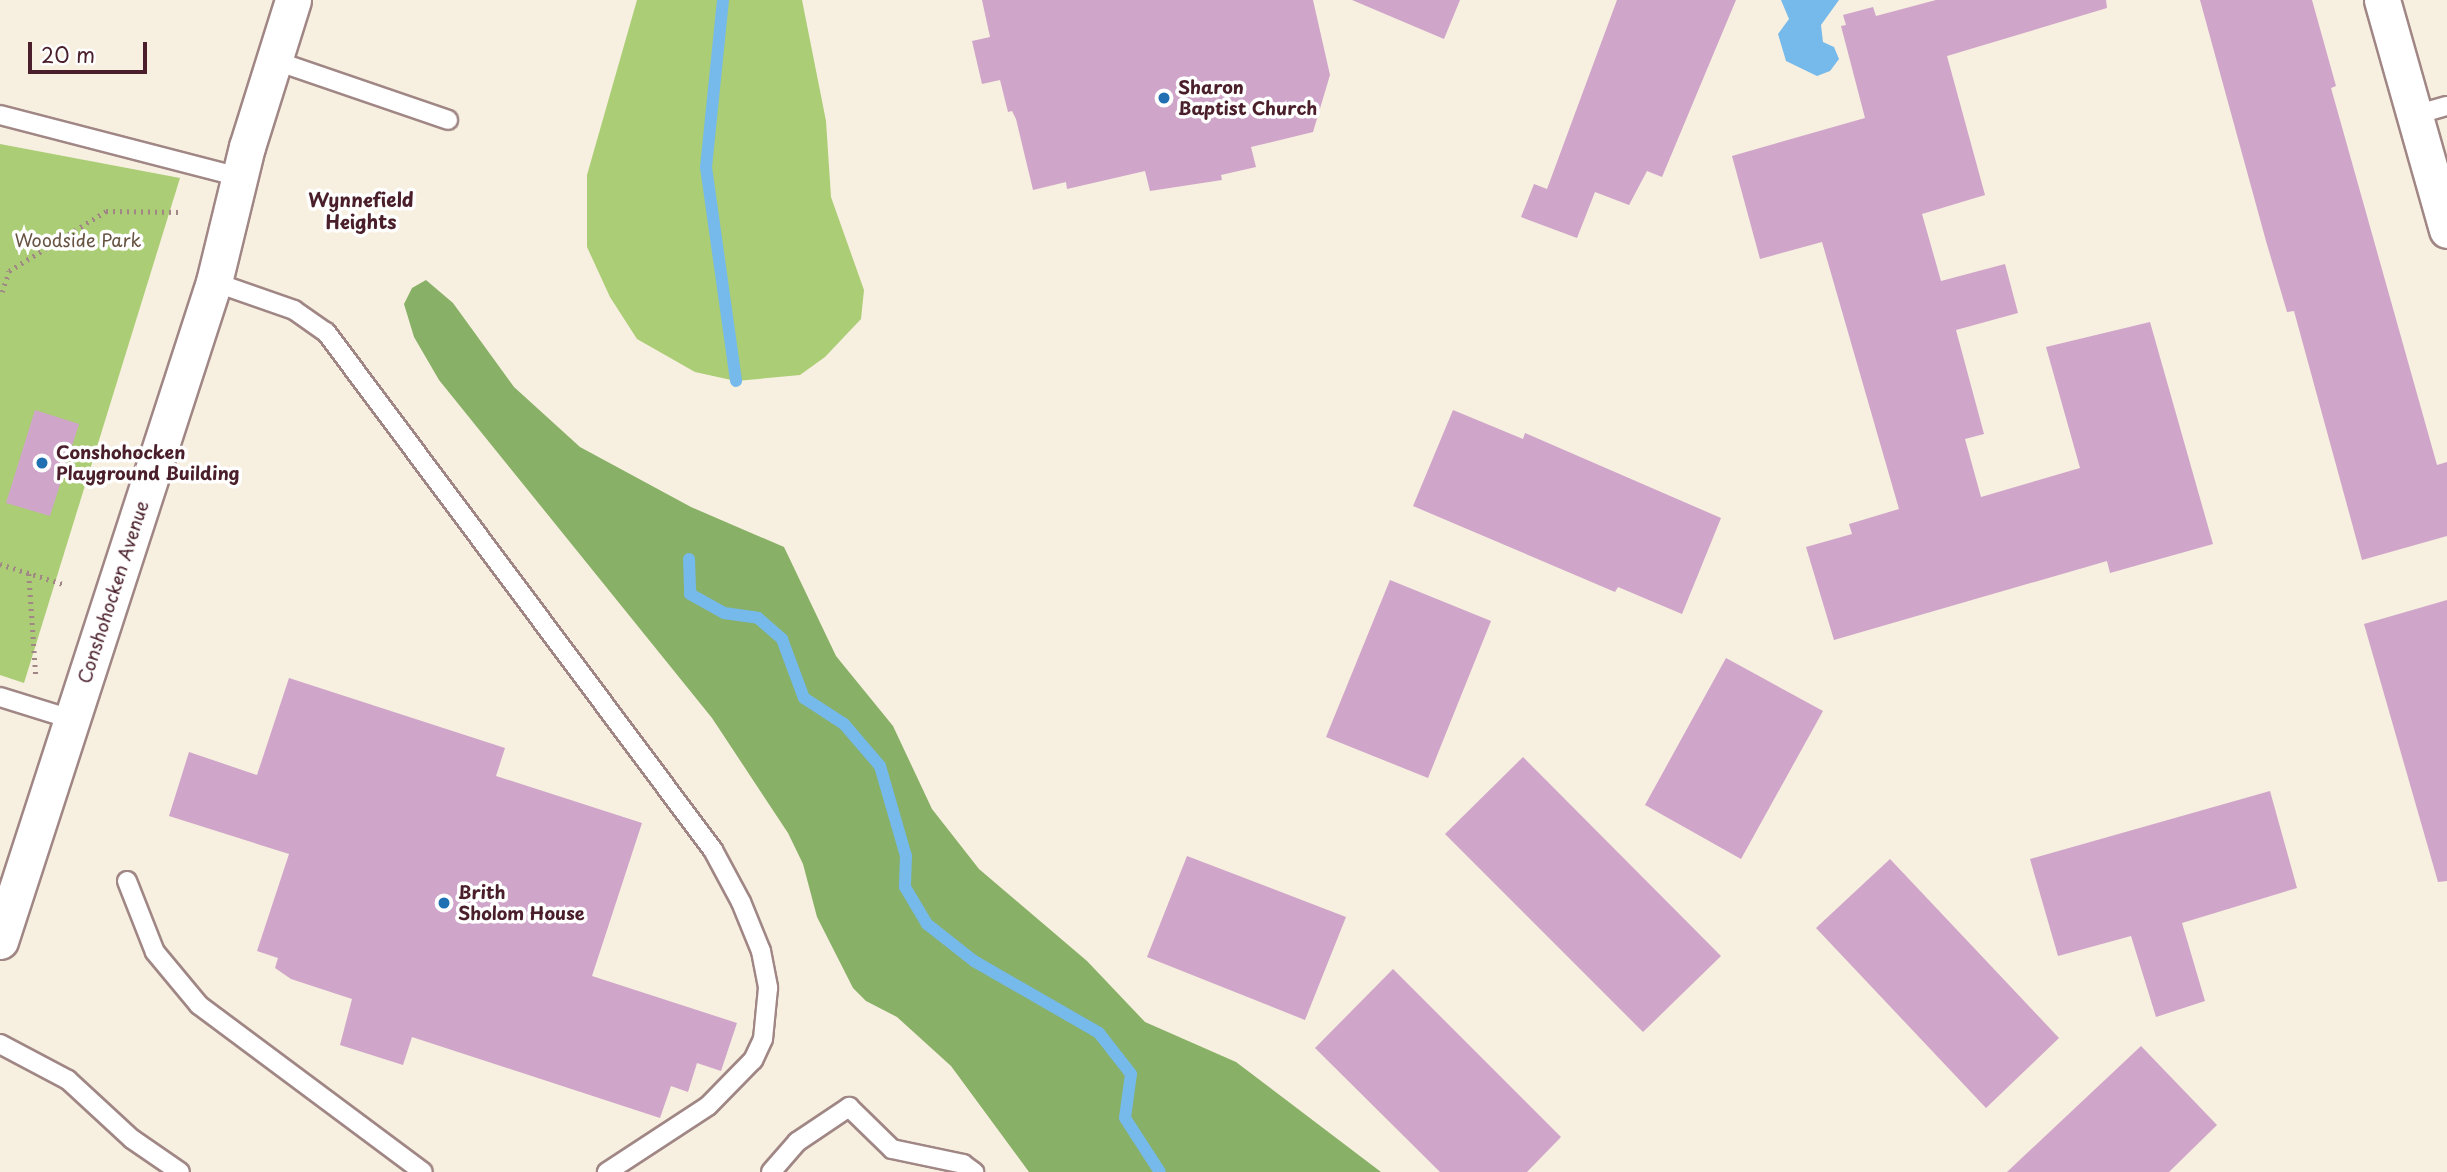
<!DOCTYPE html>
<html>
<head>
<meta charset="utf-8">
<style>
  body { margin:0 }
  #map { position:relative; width:2447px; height:1172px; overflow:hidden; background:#f7efdf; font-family:"Playpen Sans",sans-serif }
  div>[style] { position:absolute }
  .green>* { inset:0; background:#abcd76 }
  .forest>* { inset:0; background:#88b067 }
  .water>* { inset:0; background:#76b9eb }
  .stream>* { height:12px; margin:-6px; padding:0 6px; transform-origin:6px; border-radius:6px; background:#76b9eb }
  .building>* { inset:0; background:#cfa5ca }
  .path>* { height:4.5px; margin-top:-2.25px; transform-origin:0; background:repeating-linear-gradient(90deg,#a08785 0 2px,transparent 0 7px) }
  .roads { filter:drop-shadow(2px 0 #a08785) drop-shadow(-2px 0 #a08785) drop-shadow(0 2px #a08785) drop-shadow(0 -2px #a08785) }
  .lane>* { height:18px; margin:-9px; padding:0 9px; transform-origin:9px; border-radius:9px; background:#fff }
  .street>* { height:35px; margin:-17.5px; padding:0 17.5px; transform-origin:17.5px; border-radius:17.5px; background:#fff }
  .dots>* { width:19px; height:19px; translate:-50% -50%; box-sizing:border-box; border:4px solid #fff; border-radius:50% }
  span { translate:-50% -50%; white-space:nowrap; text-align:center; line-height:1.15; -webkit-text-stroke:7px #fff; paint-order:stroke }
  .poi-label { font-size:18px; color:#4a1f2b; font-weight:700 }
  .left { translate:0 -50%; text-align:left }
  .park-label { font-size:18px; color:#675342 }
  .street-label { font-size:18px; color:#4a1f2b }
  .neighbourhood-label { font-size:19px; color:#4a1f2b; font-weight:700 }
  .scale { position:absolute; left:28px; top:42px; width:119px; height:32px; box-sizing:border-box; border:4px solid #4a1f2b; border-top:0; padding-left:9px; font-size:21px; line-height:24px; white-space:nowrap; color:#4a1f2b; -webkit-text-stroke:5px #fff; paint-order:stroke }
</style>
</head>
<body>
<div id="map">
  <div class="green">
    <i style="clip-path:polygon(637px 0,802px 0,826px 121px,831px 197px,864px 290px,861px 319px,825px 357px,800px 375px,736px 381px,695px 372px,637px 339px,610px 297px,587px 247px,587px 175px)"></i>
    <i style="clip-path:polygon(0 144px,180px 178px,24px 683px,0 675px)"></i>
  </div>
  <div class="forest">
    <i style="clip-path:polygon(426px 280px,453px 303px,514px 387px,580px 447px,691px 507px,784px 547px,836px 656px,893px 726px,932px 809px,979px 869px,1087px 961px,1145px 1022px,1236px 1062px,1381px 1172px,1029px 1172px,951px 1066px,897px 1017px,866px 1001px,853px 988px,817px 917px,803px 864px,788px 833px,712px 718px,439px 380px,414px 337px,404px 304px,412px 288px)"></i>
  </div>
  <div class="water">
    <i style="clip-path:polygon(1781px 0,1839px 0,1821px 25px,1823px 42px,1834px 47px,1839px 59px,1830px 71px,1817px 76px,1786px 61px,1778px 34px,1789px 19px)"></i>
  </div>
  <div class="stream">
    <i style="left:723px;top:0;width:168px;rotate:95.8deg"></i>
    <i style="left:706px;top:167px;width:216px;rotate:82deg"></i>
    <i style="left:689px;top:559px;width:35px;rotate:88deg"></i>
    <i style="left:690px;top:594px;width:39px;rotate:29deg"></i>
    <i style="left:724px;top:613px;width:34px;rotate:8deg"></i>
    <i style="left:758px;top:618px;width:32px;rotate:41deg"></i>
    <i style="left:782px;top:639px;width:63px;rotate:69.6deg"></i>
    <i style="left:804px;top:698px;width:48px;rotate:33deg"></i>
    <i style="left:844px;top:724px;width:55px;rotate:49.4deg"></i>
    <i style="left:880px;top:766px;width:94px;rotate:73.9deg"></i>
    <i style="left:906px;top:856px;width:31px;rotate:92deg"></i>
    <i style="left:905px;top:887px;width:43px;rotate:59.3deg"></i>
    <i style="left:927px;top:924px;width:60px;rotate:38.2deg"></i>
    <i style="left:974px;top:961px;width:144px;rotate:29.9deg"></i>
    <i style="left:1099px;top:1033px;width:52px;rotate:52deg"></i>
    <i style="left:1131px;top:1074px;width:44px;rotate:97.8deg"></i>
    <i style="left:1125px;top:1118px;width:64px;rotate:57.1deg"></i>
  </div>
  <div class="building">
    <i style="clip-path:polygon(982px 0,1313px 0,1330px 75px,1313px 132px,1251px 147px,1256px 167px,1221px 175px,1222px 180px,1150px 191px,1145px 171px,1067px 189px,1066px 182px,1033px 190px,1016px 119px,1012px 111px,1008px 112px,1000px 80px,982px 84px,972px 41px,990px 37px)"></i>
    <i style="clip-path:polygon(1352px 0,1460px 0,1444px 39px)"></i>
    <i style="clip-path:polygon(1617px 0,1736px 0,1662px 177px,1647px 171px,1629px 205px,1595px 192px,1577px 238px,1521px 217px,1534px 184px,1547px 189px)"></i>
    <i style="clip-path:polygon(1936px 0,2106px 0,2107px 8px,1947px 56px,1985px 195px,1922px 214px,1941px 281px,2005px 264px,2018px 313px,1956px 330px,1984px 434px,1965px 439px,1981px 497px,2080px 468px,2046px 347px,2150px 322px,2213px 544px,2110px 573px,2107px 561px,1834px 640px,1806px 547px,1852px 534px,1849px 524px,1899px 509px,1822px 242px,1760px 259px,1732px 156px,1865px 118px,1841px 26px,1846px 25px,1843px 15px,1873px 7px,1876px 16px)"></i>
    <i style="clip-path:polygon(2200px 0,2312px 0,2336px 86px,2331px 88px,2437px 465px,2447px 462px,2447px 536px,2362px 560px,2294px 311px,2287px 312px,2266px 241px)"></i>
    <i style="clip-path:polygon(35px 410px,79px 424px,50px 516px,6px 503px)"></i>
    <i style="clip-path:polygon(1453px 410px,1523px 439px,1525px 433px,1721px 518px,1682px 614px,1618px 587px,1615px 592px,1413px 506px)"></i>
    <i style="clip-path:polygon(1390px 580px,1491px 621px,1428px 778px,1326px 737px)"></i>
    <i style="clip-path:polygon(2447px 600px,2447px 881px,2438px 882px,2364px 624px)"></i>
    <i style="clip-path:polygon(1726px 658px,1823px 711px,1741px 859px,1645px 805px)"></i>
    <i style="clip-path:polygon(289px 678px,505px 748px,496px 776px,642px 823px,592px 976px,737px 1023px,721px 1071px,697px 1063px,688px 1092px,671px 1086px,660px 1118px,412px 1037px,403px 1065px,340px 1045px,352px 999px,291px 979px,275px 968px,278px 958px,257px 951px,289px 854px,169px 816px,189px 752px,257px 775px)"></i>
    <i style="clip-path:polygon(1523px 757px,1721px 956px,1643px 1032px,1445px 834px)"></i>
    <i style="clip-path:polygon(2270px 791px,2297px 888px,2182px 923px,2205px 1001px,2156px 1017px,2131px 936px,2058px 956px,2030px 859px)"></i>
    <i style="clip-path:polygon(1187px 856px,1346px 917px,1305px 1020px,1147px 957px)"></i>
    <i style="clip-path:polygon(1890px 859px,2059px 1038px,1986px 1108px,1816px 928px)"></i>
    <i style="clip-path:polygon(1393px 969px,1561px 1137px,1527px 1172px,1440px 1172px,1315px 1048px)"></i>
    <i style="clip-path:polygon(2141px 1046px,2217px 1125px,2169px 1172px,2007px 1172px)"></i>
  </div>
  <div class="path">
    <i style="left:2px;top:292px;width:22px;rotate:-72deg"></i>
    <i style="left:9px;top:271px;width:114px;rotate:-31.7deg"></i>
    <i style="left:106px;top:211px;width:74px;rotate:0.8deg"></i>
    <i style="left:0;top:564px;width:69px;rotate:17.7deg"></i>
    <i style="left:29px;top:574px;width:104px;rotate:86.1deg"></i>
  </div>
  <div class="roads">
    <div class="lane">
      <i style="left:273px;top:60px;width:185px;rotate:18.9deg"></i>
      <i style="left:0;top:115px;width:247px;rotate:14.5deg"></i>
      <i style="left:2415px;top:115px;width:33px;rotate:-16deg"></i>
      <i style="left:214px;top:282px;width:85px;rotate:19.3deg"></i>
      <i style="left:294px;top:310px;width:39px;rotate:35deg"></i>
      <i style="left:326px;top:332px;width:647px;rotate:53.24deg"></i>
      <i style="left:713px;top:850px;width:59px;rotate:61.7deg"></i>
      <i style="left:741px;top:902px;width:53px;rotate:67.8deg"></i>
      <i style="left:761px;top:951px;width:38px;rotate:79deg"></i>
      <i style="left:768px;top:988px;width:51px;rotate:95.6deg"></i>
      <i style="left:763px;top:1039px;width:23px;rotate:115deg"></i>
      <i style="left:753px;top:1060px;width:64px;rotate:134.4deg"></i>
      <i style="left:708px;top:1106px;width:121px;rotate:146.8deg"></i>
      <i style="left:0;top:697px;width:74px;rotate:17.2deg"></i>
      <i style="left:127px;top:881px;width:76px;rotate:68.5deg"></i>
      <i style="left:155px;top:952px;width:69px;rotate:50.3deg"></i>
      <i style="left:199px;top:1005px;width:279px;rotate:36.7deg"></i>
      <i style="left:0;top:1044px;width:77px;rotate:27.9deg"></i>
      <i style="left:68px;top:1080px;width:87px;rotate:42.7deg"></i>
      <i style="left:132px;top:1139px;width:58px;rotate:34.5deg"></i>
      <i style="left:771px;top:1172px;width:40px;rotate:-49deg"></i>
      <i style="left:797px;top:1142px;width:63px;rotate:-33.9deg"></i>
      <i style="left:849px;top:1107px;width:60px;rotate:44.3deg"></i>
      <i style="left:892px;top:1149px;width:73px;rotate:11.9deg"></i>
      <i style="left:963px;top:1164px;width:14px;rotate:36deg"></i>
    </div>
    <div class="street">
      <i style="left:2382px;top:0;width:239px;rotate:74.2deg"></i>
      <i style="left:0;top:941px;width:693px;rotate:-72.01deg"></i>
      <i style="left:214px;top:282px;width:139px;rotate:-76.3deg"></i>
      <i style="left:247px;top:147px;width:154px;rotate:-72.6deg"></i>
    </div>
  </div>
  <div class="dots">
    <i style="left:1164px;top:98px;background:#1f6fb2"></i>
    <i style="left:42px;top:463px;background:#1f6fb2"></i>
    <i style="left:444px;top:903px;background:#1f6fb2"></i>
  </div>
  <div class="poi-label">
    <span class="left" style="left:1178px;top:98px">Sharon<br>Baptist Church</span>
    <span class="left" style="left:56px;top:463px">Conshohocken<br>Playground Building</span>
    <span class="left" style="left:458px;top:903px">Brith<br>Sholom House</span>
  </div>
  <div class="park-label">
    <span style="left:78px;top:240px">Woodside Park</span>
  </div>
  <div class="street-label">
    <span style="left:113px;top:592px;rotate:-72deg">Conshohocken Avenue</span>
  </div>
  <div class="neighbourhood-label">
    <span style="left:361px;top:211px">Wynnefield<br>Heights</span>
  </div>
  <div class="scale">20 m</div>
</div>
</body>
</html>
